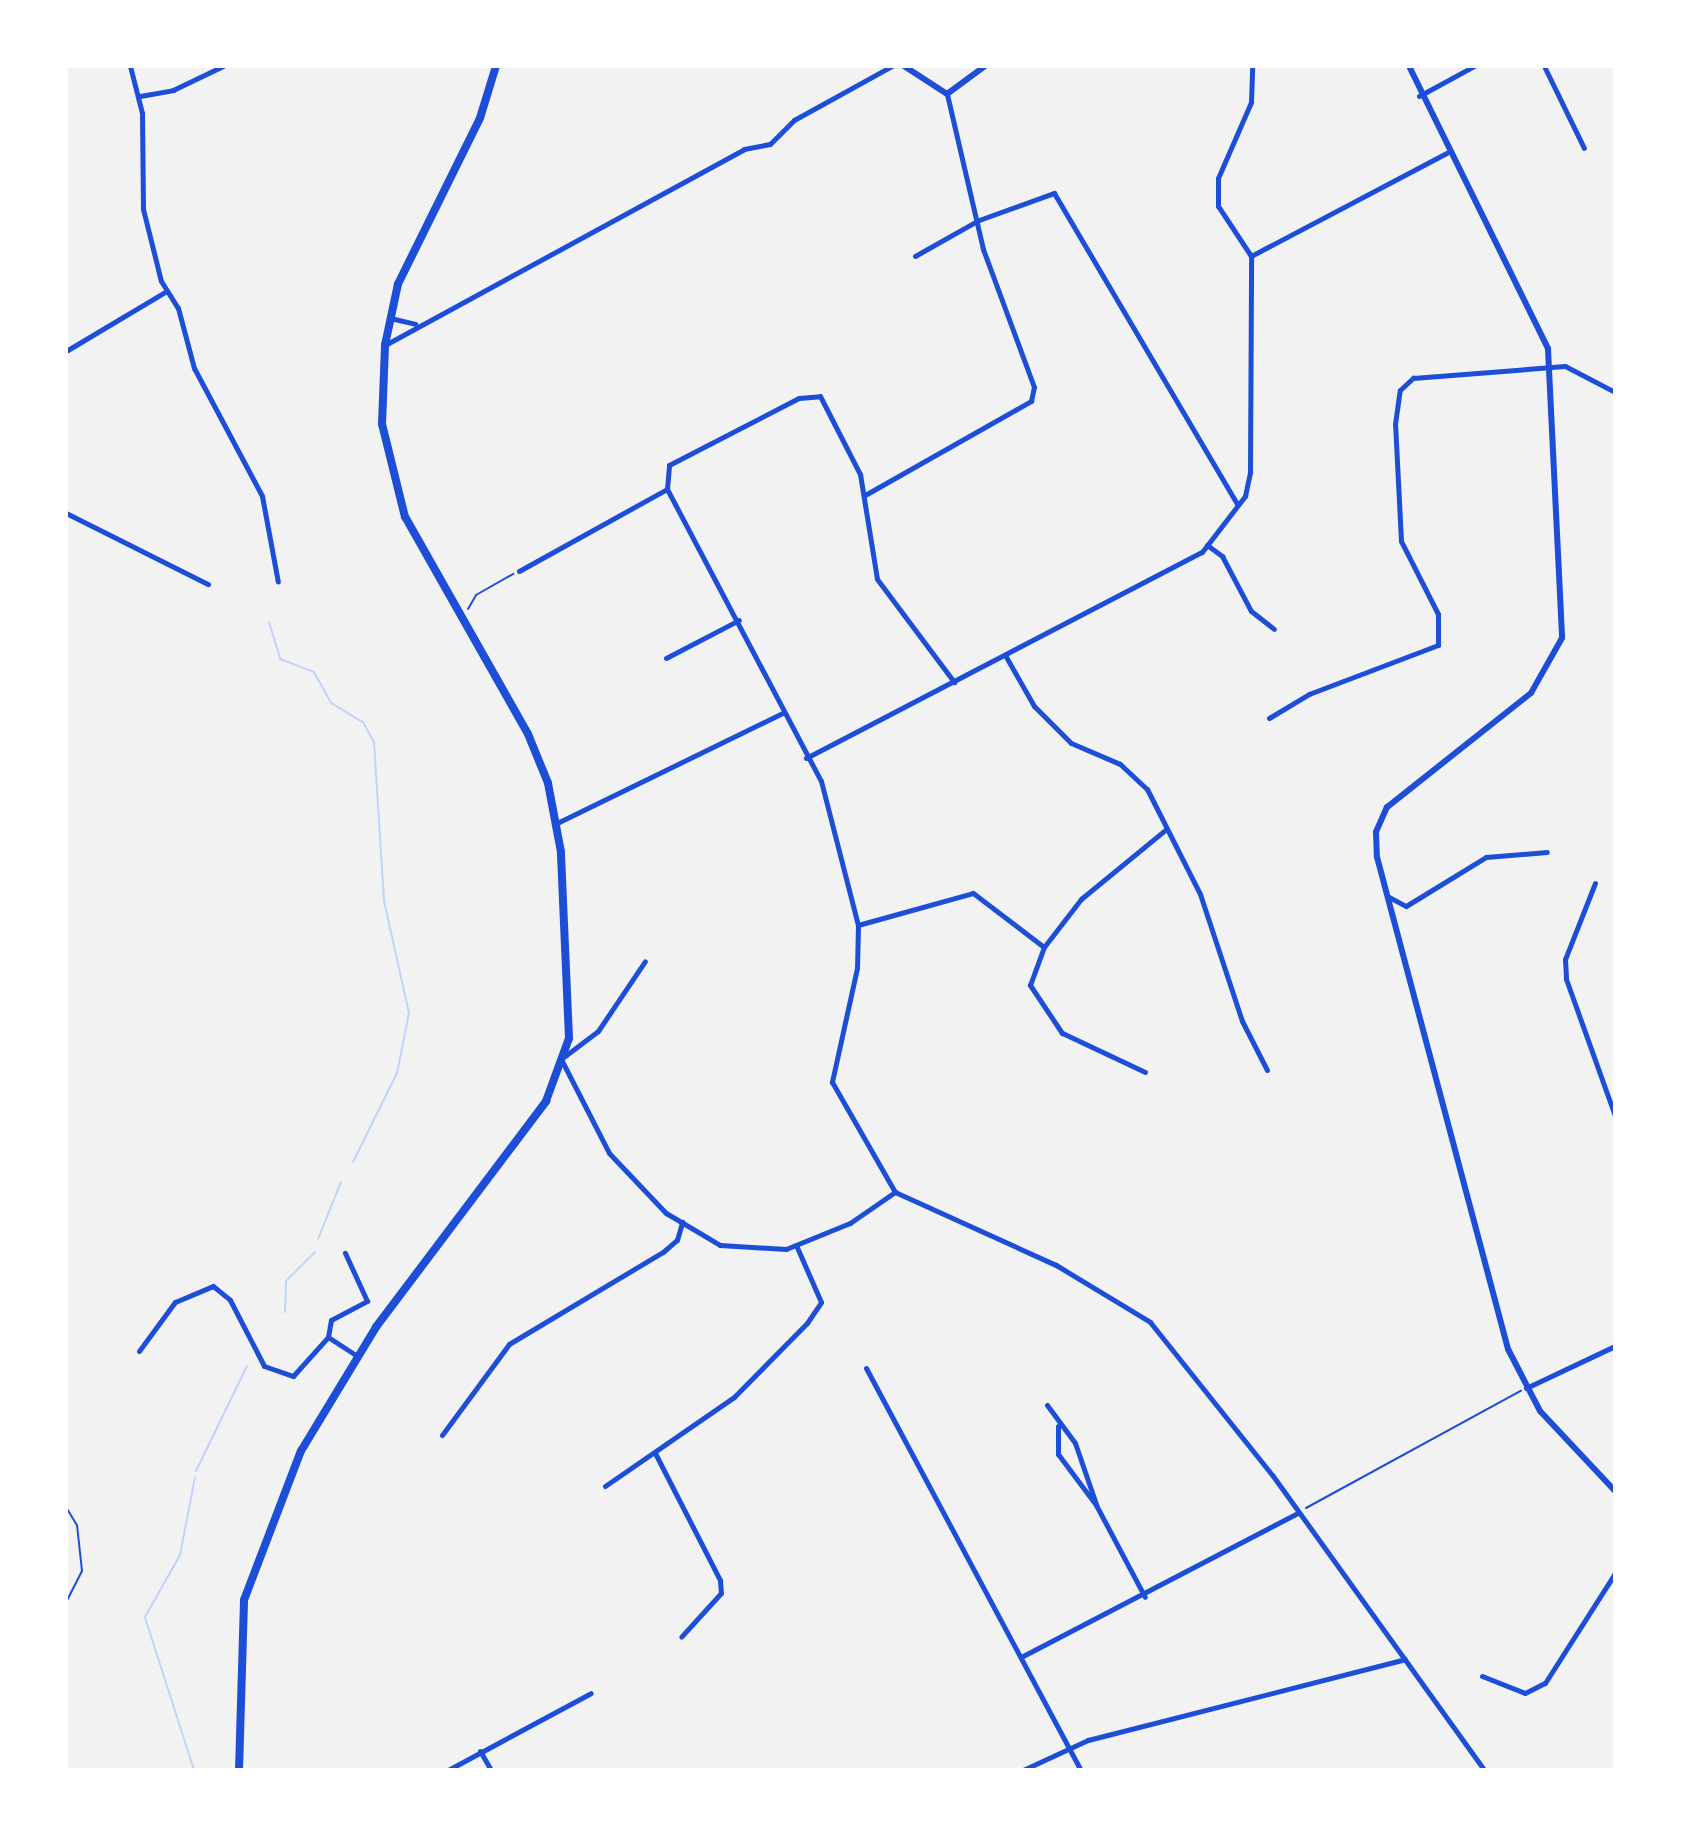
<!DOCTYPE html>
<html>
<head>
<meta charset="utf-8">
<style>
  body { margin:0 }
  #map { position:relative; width:1681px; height:1836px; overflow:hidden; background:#f2f2f2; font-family:"Exo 2",sans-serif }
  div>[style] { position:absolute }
  .stream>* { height:2px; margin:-1px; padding:0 1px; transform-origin:1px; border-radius:1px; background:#bfd3fe }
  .path>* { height:2px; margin:-1px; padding:0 1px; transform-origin:1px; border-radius:1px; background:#1d4ed8 }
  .minor>* { height:5px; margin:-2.5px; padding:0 2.5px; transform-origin:2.5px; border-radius:2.5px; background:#1d4ed8 }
  .tertiary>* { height:6px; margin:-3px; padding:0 3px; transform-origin:3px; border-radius:3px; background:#1d4ed8 }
  .primary>* { height:8px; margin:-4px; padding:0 4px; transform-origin:4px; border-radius:4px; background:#1d4ed8 }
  span { translate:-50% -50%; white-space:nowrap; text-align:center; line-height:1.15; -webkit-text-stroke:8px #fff; paint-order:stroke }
  .frame { position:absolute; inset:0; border:68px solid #fff; pointer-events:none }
</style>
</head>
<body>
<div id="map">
  <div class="stream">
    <i style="left:269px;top:622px;width:39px;rotate:73deg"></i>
    <i style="left:280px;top:659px;width:36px;rotate:21deg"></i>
    <i style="left:314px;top:672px;width:35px;rotate:61deg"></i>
    <i style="left:331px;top:703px;width:37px;rotate:31deg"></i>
    <i style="left:363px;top:722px;width:23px;rotate:61deg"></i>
    <i style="left:374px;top:742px;width:159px;rotate:86.4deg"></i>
    <i style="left:384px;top:901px;width:115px;rotate:77.4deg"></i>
    <i style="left:409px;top:1013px;width:61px;rotate:101.3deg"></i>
    <i style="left:397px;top:1073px;width:99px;rotate:116.3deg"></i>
    <i style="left:318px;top:1239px;width:61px;rotate:-68deg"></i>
    <i style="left:285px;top:1312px;width:31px;rotate:-88deg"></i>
    <i style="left:286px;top:1281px;width:41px;rotate:-45deg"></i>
    <i style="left:196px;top:1471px;width:117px;rotate:-64.1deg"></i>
    <i style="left:194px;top:1770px;width:161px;rotate:-107.8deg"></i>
    <i style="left:145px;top:1617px;width:71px;rotate:-60.6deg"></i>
    <i style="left:180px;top:1555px;width:79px;rotate:-79.1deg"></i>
  </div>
  <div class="path">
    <i style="left:468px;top:609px;width:16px;rotate:-60deg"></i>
    <i style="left:476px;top:595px;width:43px;rotate:-29.6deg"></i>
    <i style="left:66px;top:1507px;width:21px;rotate:59deg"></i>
    <i style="left:77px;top:1525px;width:46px;rotate:83.8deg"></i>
    <i style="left:82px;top:1571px;width:35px;rotate:117deg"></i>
    <i style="left:1306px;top:1508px;width:245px;rotate:-28.6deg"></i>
  </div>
  <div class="minor">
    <i style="left:130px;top:66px;width:49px;rotate:75.7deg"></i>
    <i style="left:142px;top:113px;width:96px;rotate:89.4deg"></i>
    <i style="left:143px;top:209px;width:74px;rotate:76deg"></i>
    <i style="left:161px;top:281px;width:32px;rotate:58deg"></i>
    <i style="left:178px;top:308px;width:62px;rotate:75.1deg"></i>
    <i style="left:194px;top:368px;width:145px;rotate:62deg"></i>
    <i style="left:262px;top:496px;width:87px;rotate:79.5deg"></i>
    <i style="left:1544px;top:66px;width:91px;rotate:64deg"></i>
    <i style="left:140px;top:96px;width:34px;rotate:-10deg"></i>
    <i style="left:173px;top:90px;width:55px;rotate:-25.6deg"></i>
    <i style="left:1419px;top:96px;width:63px;rotate:-28.6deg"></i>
    <i style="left:915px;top:256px;width:73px;rotate:-29.4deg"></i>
    <i style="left:979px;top:220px;width:80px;rotate:-19.8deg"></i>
    <i style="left:1054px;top:193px;width:362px;rotate:59.5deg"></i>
    <i style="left:1251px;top:256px;width:60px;rotate:-123.4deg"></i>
    <i style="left:1218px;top:206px;width:28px;rotate:-90deg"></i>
    <i style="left:1218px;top:178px;width:83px;rotate:-66.5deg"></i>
    <i style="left:1251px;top:102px;width:36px;rotate:-88deg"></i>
    <i style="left:390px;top:318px;width:26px;rotate:13deg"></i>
    <i style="left:385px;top:345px;width:409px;rotate:-28.6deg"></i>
    <i style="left:744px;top:149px;width:26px;rotate:-11deg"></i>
    <i style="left:770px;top:144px;width:34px;rotate:-45deg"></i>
    <i style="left:794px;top:120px;width:112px;rotate:-28.9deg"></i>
    <i style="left:66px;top:351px;width:115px;rotate:-30.8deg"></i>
    <i style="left:667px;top:489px;width:330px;rotate:62.2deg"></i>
    <i style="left:821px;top:781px;width:149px;rotate:75.6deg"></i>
    <i style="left:858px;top:925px;width:43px;rotate:91.3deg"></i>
    <i style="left:857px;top:968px;width:117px;rotate:102.4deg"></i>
    <i style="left:832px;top:1082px;width:127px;rotate:60.2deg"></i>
    <i style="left:895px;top:1192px;width:177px;rotate:24.4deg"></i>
    <i style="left:1056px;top:1265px;width:110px;rotate:31.2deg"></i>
    <i style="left:1150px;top:1322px;width:197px;rotate:51.4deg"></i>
    <i style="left:1273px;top:1476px;width:362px;rotate:54.3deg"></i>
    <i style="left:865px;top:495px;width:191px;rotate:-29.5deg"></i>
    <i style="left:1031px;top:401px;width:14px;rotate:-78deg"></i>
    <i style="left:1034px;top:387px;width:147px;rotate:-110.3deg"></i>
    <i style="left:983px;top:249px;width:159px;rotate:-103.1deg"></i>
    <i style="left:66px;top:513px;width:159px;rotate:26.6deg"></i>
    <i style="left:1207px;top:545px;width:19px;rotate:36deg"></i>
    <i style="left:1222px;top:556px;width:62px;rotate:62.2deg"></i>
    <i style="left:1251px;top:611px;width:29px;rotate:38deg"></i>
    <i style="left:519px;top:571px;width:169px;rotate:-29deg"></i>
    <i style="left:667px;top:489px;width:24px;rotate:-85deg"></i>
    <i style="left:669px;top:465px;width:146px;rotate:-27.3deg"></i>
    <i style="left:799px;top:398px;width:21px;rotate:-5deg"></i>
    <i style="left:820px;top:396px;width:88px;rotate:62.9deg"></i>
    <i style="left:860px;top:474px;width:106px;rotate:80.8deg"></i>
    <i style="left:877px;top:579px;width:129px;rotate:53.2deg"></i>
    <i style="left:1005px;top:655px;width:59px;rotate:60.4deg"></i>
    <i style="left:1034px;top:706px;width:52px;rotate:45deg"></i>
    <i style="left:1071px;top:743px;width:53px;rotate:23.2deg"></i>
    <i style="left:1120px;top:764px;width:37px;rotate:43deg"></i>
    <i style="left:1147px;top:789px;width:118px;rotate:63.2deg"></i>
    <i style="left:1200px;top:894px;width:134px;rotate:71.7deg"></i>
    <i style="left:1242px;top:1021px;width:55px;rotate:63deg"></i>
    <i style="left:666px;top:658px;width:82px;rotate:-27.5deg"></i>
    <i style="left:1269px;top:718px;width:47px;rotate:-31deg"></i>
    <i style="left:1309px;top:694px;width:138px;rotate:-20.8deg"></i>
    <i style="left:1438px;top:645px;width:31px;rotate:-90deg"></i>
    <i style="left:1438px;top:614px;width:82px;rotate:-116.9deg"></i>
    <i style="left:1401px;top:541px;width:117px;rotate:-92.9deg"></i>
    <i style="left:1395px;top:424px;width:34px;rotate:-82deg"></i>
    <i style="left:1400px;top:390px;width:18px;rotate:-43deg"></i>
    <i style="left:1413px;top:378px;width:152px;rotate:-4.5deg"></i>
    <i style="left:1565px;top:366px;width:56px;rotate:27.5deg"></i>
    <i style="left:806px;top:758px;width:446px;rotate:-27.5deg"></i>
    <i style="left:1202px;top:552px;width:71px;rotate:-52.5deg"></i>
    <i style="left:1245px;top:496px;width:25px;rotate:-78deg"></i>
    <i style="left:1250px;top:472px;width:216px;rotate:-89.7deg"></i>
    <i style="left:1251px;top:256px;width:221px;rotate:-27.8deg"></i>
    <i style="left:557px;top:823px;width:251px;rotate:-26deg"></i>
    <i style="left:1595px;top:883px;width:82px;rotate:111.5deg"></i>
    <i style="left:1565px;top:959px;width:20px;rotate:87deg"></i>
    <i style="left:1566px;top:979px;width:145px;rotate:70.3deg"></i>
    <i style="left:1387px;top:896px;width:21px;rotate:28deg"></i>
    <i style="left:1406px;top:906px;width:94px;rotate:-31.5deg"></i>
    <i style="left:1486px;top:857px;width:61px;rotate:-4.7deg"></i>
    <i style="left:858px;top:925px;width:119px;rotate:-15.5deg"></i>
    <i style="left:973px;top:893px;width:89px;rotate:37.3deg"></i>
    <i style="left:565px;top:1056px;width:41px;rotate:-37.1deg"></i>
    <i style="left:598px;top:1031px;width:84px;rotate:-56.1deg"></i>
    <i style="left:563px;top:1063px;width:101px;rotate:62.9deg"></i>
    <i style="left:609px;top:1153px;width:83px;rotate:46.5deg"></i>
    <i style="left:666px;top:1213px;width:63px;rotate:30.7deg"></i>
    <i style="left:720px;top:1245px;width:66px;rotate:3.5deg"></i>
    <i style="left:786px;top:1249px;width:69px;rotate:-22.1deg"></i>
    <i style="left:850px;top:1223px;width:55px;rotate:-34.6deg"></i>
    <i style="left:1145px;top:1072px;width:92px;rotate:-154.8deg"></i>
    <i style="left:1062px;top:1033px;width:58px;rotate:-123.7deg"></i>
    <i style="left:1030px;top:985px;width:40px;rotate:-69.8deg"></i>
    <i style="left:1044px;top:947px;width:61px;rotate:-52.4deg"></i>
    <i style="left:1081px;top:899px;width:109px;rotate:-39.4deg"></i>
    <i style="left:328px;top:1337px;width:33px;rotate:33deg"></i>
    <i style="left:139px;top:1351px;width:61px;rotate:-53.7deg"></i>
    <i style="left:175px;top:1302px;width:41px;rotate:-22.8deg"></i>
    <i style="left:213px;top:1286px;width:22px;rotate:39deg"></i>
    <i style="left:230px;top:1300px;width:74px;rotate:62.7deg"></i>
    <i style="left:264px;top:1366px;width:31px;rotate:19deg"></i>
    <i style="left:293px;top:1376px;width:52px;rotate:-48.1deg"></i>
    <i style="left:328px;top:1337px;width:17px;rotate:-80deg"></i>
    <i style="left:331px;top:1320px;width:41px;rotate:-27.8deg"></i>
    <i style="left:367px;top:1301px;width:53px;rotate:-114.6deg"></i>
    <i style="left:866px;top:1368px;width:456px;rotate:61.9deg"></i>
    <i style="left:1526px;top:1388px;width:98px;rotate:-25.3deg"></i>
    <i style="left:1047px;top:1405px;width:47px;rotate:53.6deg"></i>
    <i style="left:1075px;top:1443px;width:65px;rotate:71deg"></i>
    <i style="left:1058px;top:1426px;width:28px;rotate:90deg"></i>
    <i style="left:1058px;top:1454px;width:64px;rotate:53.3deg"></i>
    <i style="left:1096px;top:1505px;width:104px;rotate:62deg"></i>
    <i style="left:442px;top:1435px;width:113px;rotate:-53.6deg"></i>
    <i style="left:509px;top:1344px;width:179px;rotate:-30.9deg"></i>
    <i style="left:663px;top:1252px;width:18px;rotate:-41deg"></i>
    <i style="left:677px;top:1240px;width:19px;rotate:-74deg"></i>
    <i style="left:655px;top:1453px;width:143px;rotate:62.9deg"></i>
    <i style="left:720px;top:1580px;width:13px;rotate:86deg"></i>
    <i style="left:721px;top:1593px;width:59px;rotate:132.3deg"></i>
    <i style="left:605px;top:1486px;width:157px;rotate:-34.6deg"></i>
    <i style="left:734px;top:1397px;width:104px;rotate:-45.4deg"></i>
    <i style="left:807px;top:1323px;width:25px;rotate:-56deg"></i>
    <i style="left:821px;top:1302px;width:62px;rotate:-113.7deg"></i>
    <i style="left:1021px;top:1657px;width:312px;rotate:-27.5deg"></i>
    <i style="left:1482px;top:1676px;width:46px;rotate:21.6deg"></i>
    <i style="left:1525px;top:1693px;width:22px;rotate:-27deg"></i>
    <i style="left:1545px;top:1683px;width:130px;rotate:-57.5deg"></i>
    <i style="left:480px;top:1751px;width:22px;rotate:60deg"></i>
    <i style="left:448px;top:1770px;width:162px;rotate:-28.3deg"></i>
    <i style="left:1023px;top:1770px;width:72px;rotate:-24.8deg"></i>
    <i style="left:1088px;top:1740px;width:327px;rotate:-14.3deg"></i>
  </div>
  <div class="tertiary">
    <i style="left:904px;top:66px;width:51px;rotate:33.1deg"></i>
    <i style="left:947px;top:94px;width:47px;rotate:-36.4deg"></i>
    <i style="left:1409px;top:66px;width:315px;rotate:63.8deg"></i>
    <i style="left:1548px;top:349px;width:289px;rotate:87.2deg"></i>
    <i style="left:1562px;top:638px;width:63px;rotate:119.4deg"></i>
    <i style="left:1531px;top:693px;width:184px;rotate:141.6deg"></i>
    <i style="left:1387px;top:807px;width:27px;rotate:114deg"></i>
    <i style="left:1376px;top:832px;width:25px;rotate:88deg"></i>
    <i style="left:1377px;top:857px;width:509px;rotate:75.09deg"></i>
    <i style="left:1508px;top:1349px;width:70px;rotate:62.7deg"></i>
    <i style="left:1540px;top:1411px;width:110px;rotate:46.8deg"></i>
  </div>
  <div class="primary">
    <i style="left:239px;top:1770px;width:170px;rotate:-88.3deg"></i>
    <i style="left:244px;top:1600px;width:160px;rotate:-69.1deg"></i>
    <i style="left:301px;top:1451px;width:145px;rotate:-58.8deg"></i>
    <i style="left:376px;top:1327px;width:283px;rotate:-53deg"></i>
    <i style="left:546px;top:1101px;width:67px;rotate:-69.9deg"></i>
    <i style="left:569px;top:1038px;width:186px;rotate:-92.5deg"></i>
    <i style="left:561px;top:852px;width:70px;rotate:-100.7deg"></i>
    <i style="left:548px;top:783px;width:53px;rotate:-112.2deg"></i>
    <i style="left:528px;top:734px;width:249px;rotate:-119.5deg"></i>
    <i style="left:405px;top:517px;width:96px;rotate:-103.9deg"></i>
    <i style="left:382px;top:424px;width:79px;rotate:-87.8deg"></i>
    <i style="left:385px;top:345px;width:62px;rotate:-78deg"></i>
    <i style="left:398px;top:284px;width:185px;rotate:-63.7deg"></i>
    <i style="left:480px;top:118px;width:54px;rotate:-72.9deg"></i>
  </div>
  <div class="frame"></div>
</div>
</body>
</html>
